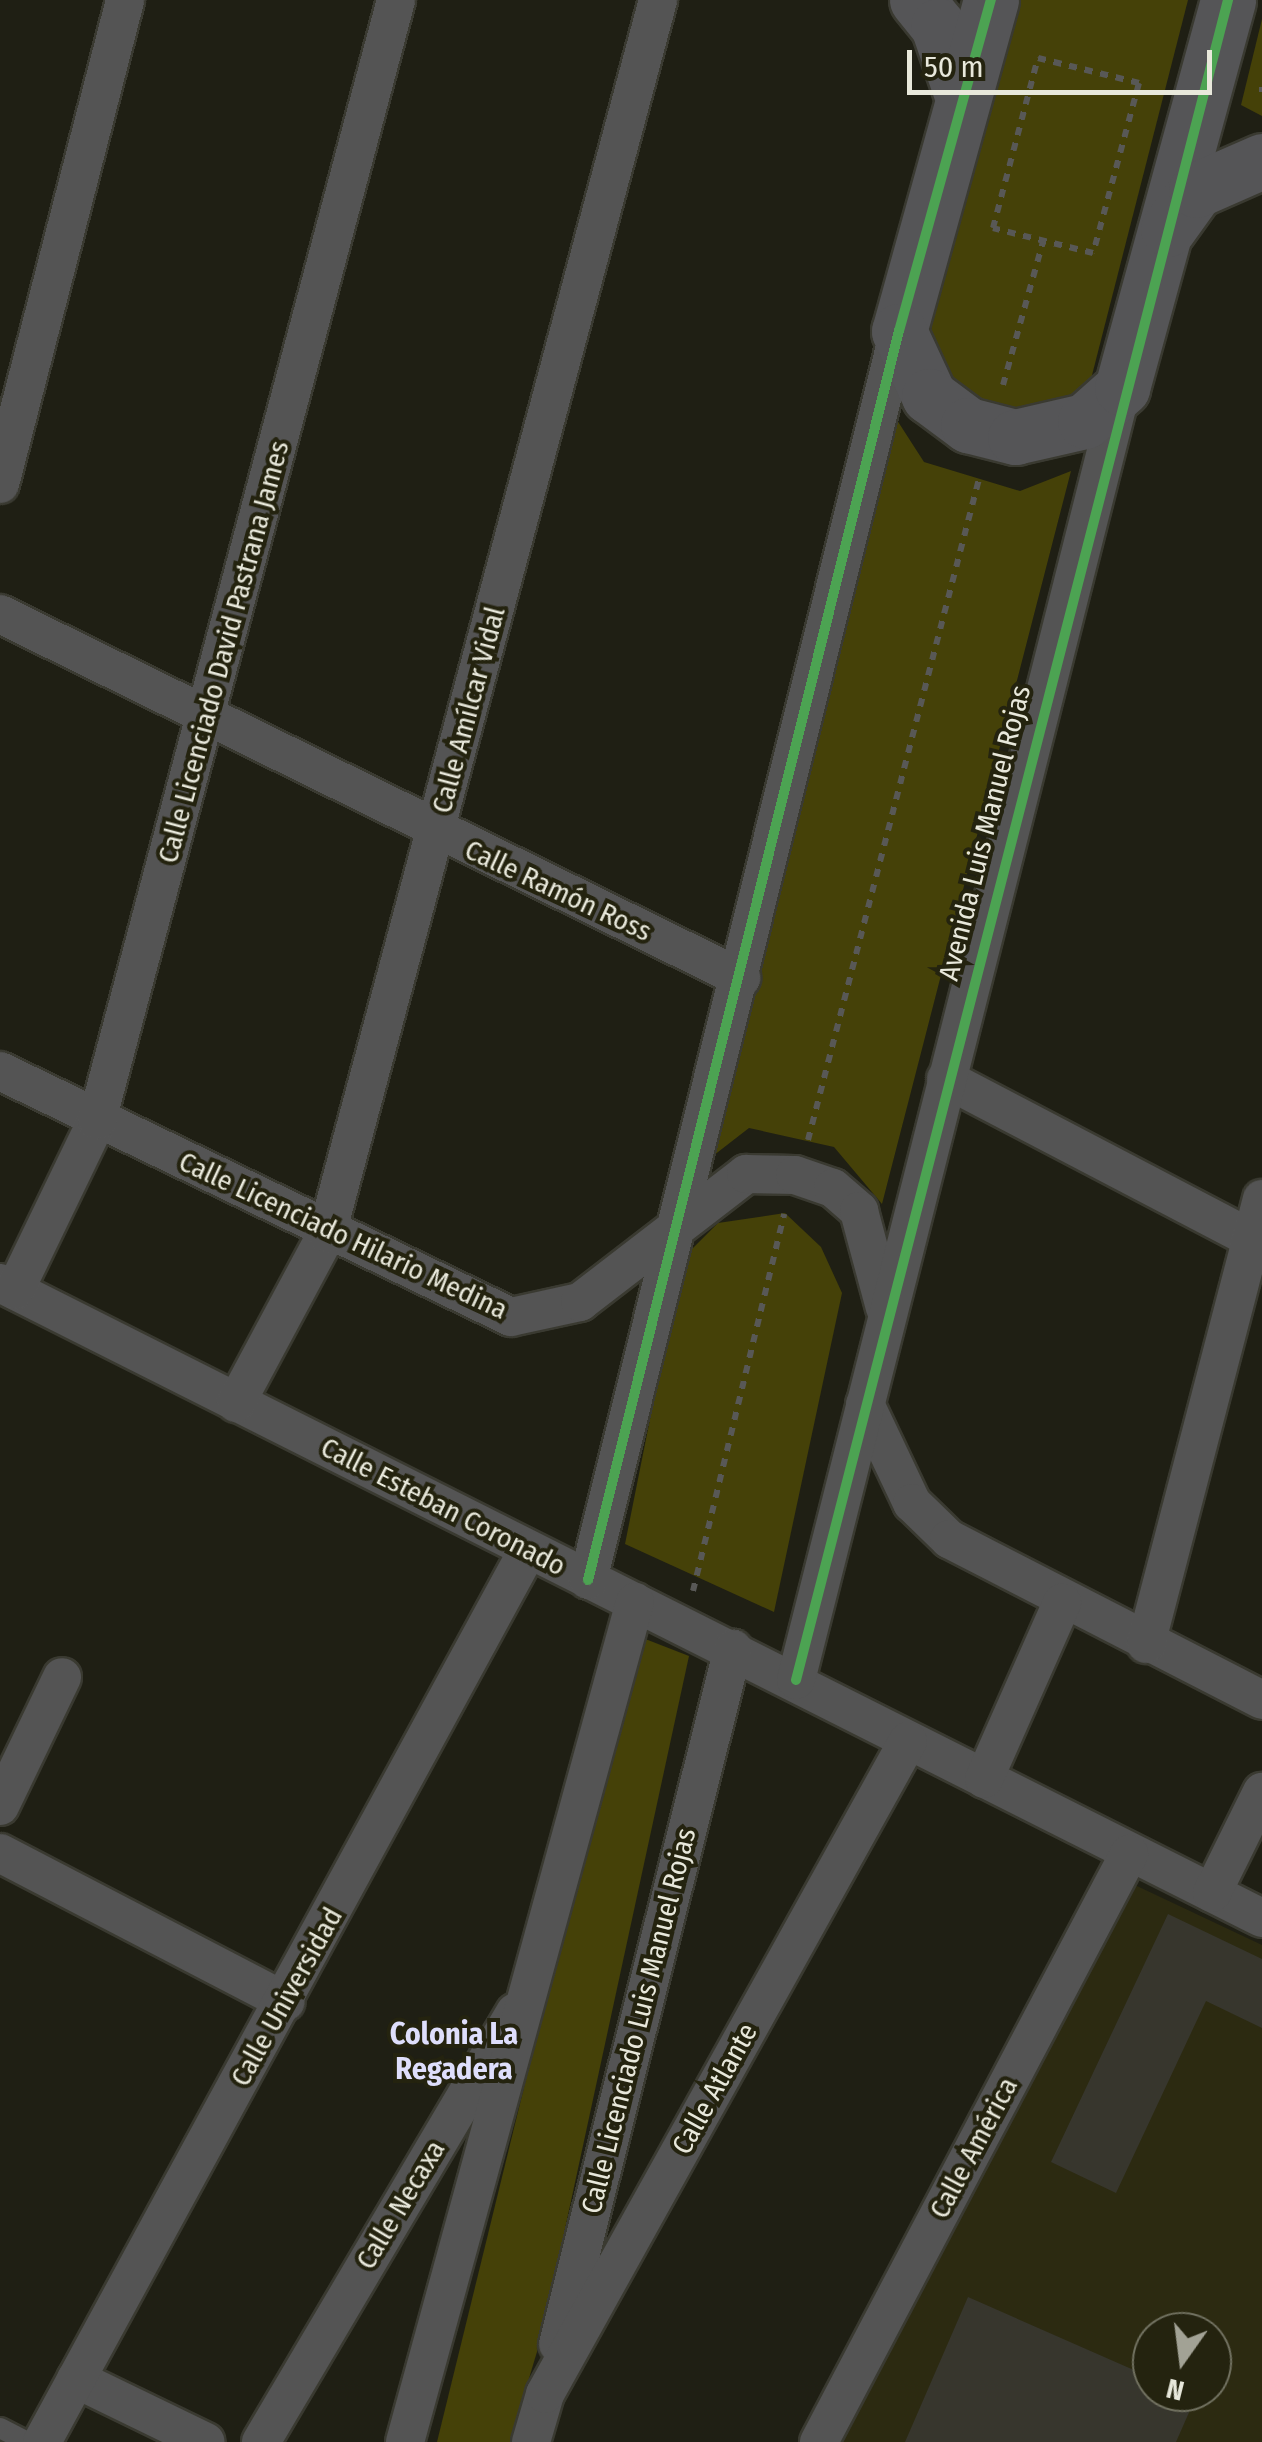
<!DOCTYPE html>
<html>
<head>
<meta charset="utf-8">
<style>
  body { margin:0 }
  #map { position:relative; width:1262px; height:2442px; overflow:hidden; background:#1f1f14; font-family:"Fira Sans Condensed",sans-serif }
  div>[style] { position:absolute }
  .built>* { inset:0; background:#2c2a11 }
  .green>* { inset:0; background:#454108 }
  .building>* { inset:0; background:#37362d }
  .path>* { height:6px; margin-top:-3px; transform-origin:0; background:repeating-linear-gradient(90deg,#585856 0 8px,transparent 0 16px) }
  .roads { filter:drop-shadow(2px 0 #3a3a31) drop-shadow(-2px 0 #3a3a31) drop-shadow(0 2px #3a3a31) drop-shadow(0 -2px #3a3a31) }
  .lane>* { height:20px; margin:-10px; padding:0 10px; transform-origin:10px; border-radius:10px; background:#545454 }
  .street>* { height:38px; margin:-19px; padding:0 19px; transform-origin:19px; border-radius:19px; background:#545454 }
  .secondary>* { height:55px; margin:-27.5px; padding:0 27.5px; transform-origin:27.5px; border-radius:27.5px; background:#555557 }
  .cycleway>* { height:10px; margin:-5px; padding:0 5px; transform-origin:5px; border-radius:5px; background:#4ca352 }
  span { translate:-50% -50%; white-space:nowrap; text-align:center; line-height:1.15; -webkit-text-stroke:8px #24230f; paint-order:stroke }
  .street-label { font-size:28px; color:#e8e8db }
  .neighbourhood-label { font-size:30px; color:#dedefb; font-weight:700 }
  .north { position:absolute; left:1132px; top:2312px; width:100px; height:100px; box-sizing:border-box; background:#24230f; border:2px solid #727261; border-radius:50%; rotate:194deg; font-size:28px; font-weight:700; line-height:40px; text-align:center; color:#e8e8db }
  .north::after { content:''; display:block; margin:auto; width:35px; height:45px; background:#a2a295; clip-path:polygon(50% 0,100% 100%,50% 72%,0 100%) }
  .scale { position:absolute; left:907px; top:50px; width:305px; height:45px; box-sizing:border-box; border:5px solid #e8e8db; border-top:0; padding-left:12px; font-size:30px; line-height:35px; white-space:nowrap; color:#e8e8db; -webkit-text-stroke:8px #24230f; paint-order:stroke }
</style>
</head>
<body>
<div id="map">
  <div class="built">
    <i style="clip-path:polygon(evenodd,1120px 1878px,1262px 1945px,1262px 2442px,830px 2442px,1120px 1878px,1152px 2332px,1212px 2332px,1212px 2392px,1152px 2392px,1152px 2332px)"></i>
  </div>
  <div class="green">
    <i style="clip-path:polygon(1017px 0,1188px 0,1090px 383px,1045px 415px,963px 398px,930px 331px)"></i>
    <i style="clip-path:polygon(1262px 19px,1262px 116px,1241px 105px)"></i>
    <i style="clip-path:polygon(895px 417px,924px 462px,1020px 491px,1071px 471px,882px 1204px,834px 1147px,749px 1128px,709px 1159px)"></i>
    <i style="clip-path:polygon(785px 1213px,821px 1247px,842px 1293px,774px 1612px,625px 1544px,682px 1259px,718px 1223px)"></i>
    <i style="clip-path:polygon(635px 1635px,689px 1656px,542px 2335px,510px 2442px,437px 2442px)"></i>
  </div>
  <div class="building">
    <i style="clip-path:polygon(1168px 1914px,1262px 1959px,1262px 2028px,1206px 2001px,1116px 2193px,1051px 2162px)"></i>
    <i style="clip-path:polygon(968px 2297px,1152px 2378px,1152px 2392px,1198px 2392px,1176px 2442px,905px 2442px)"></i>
  </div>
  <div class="path">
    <i style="left:1038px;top:58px;width:104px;rotate:13.9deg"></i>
    <i style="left:1139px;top:83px;width:176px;rotate:105.1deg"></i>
    <i style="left:1093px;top:253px;width:103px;rotate:-166deg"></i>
    <i style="left:993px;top:228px;width:176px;rotate:-75.2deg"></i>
    <i style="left:1262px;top:87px;width:5px;rotate:90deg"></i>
    <i style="left:1003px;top:385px;width:148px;rotate:-74.4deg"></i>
    <i style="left:808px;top:1140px;width:687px;rotate:-75.5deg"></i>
    <i style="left:693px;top:1591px;width:388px;rotate:-76.4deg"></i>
  </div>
  <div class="roads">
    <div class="lane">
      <i style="left:0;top:2428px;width:30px;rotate:27deg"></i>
    </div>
    <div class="street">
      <i style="left:0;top:484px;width:500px;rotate:-75.5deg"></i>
      <i style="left:0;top:614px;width:826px;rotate:26.16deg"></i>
      <i style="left:0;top:1071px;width:567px;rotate:25.71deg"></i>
      <i style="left:511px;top:1317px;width:71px;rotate:-12.3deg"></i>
      <i style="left:580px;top:1302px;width:210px;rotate:-37.6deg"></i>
      <i style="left:746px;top:1174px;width:49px;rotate:1.2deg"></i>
      <i style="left:795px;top:1175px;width:40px;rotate:18.9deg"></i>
      <i style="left:833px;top:1188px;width:35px;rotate:41deg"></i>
      <i style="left:859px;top:1211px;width:100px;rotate:75deg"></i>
      <i style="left:946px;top:1079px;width:356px;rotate:27.6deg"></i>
      <i style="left:0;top:1283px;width:1413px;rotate:26.71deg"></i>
      <i style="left:15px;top:1290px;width:189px;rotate:-64.2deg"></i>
      <i style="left:97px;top:1120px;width:1159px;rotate:-75.05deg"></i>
      <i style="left:236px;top:1403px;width:193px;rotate:-61.8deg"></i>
      <i style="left:327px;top:1233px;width:1277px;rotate:-74.97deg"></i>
      <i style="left:865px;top:1404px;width:110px;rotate:64.6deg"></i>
      <i style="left:912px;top:1503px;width:52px;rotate:44.2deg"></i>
      <i style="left:949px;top:1539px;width:352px;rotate:27.2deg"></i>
      <i style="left:588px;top:1580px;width:1287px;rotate:-76.02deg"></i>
      <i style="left:1146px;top:1644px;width:460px;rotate:-75.4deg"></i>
      <i style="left:796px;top:1680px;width:1332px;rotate:-75.84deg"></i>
      <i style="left:984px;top:1779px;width:193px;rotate:-66.1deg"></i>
      <i style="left:0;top:1806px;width:143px;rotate:-64.3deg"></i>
      <i style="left:0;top:1853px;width:322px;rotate:27.5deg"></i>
      <i style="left:1212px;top:1893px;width:113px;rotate:-63.7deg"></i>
      <i style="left:558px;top:2344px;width:717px;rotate:-75.87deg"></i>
      <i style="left:76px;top:2379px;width:144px;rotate:25.9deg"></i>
      <i style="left:42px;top:2442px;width:1016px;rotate:-61.42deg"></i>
      <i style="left:261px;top:2442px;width:499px;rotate:-59.4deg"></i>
      <i style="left:405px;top:2442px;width:871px;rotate:-74.69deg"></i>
      <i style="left:531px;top:2442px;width:50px;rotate:-73.7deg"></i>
      <i style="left:545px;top:2394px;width:747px;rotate:-60.93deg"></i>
      <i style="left:819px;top:2442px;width:665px;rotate:-62.2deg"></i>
    </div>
    <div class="secondary">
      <i style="left:917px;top:0;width:33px;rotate:51deg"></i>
      <i style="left:938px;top:26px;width:76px;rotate:70.9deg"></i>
      <i style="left:991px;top:0;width:344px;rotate:105.5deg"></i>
      <i style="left:899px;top:331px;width:72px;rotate:65.2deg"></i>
      <i style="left:929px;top:396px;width:49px;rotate:36.6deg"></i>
      <i style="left:968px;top:425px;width:49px;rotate:14.3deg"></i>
      <i style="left:1015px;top:437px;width:72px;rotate:-12.9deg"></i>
      <i style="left:1085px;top:421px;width:50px;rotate:-41.7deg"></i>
      <i style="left:1122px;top:388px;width:402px;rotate:-74.7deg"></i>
      <i style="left:1168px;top:229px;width:48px;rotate:-54.3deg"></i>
      <i style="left:1196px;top:190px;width:72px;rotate:-23.7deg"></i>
    </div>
  </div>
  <div class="cycleway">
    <i style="left:588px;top:1580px;width:1287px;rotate:-76.02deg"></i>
    <i style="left:899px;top:331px;width:344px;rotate:-74.5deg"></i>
    <i style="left:796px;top:1680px;width:1735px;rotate:-75.58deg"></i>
  </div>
  <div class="street-label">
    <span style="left:224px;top:652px;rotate:-75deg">Calle Licenciado David Pastrana James</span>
    <span style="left:469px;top:710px;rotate:-75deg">Calle Amílcar Vidal</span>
    <span style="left:985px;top:833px;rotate:-76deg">Avenida Luis Manuel Rojas</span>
    <span style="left:558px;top:891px;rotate:25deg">Calle Ramón Ross</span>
    <span style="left:343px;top:1236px;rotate:25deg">Calle Licenciado Hilario Medina</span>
    <span style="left:443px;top:1507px;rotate:27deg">Calle Esteban Coronado</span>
    <span style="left:287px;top:1997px;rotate:-61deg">Calle Universidad</span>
    <span style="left:639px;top:2021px;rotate:-76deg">Calle Licenciado Luis Manuel Rojas</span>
    <span style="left:715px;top:2089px;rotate:-61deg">Calle Atlante</span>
    <span style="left:974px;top:2148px;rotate:-62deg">Calle América</span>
    <span style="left:401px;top:2205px;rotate:-59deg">Calle Necaxa</span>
  </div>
  <div class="neighbourhood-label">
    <span style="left:454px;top:2051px">Colonia La<br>Regadera</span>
  </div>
  <div class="north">N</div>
  <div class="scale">50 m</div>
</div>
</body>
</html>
